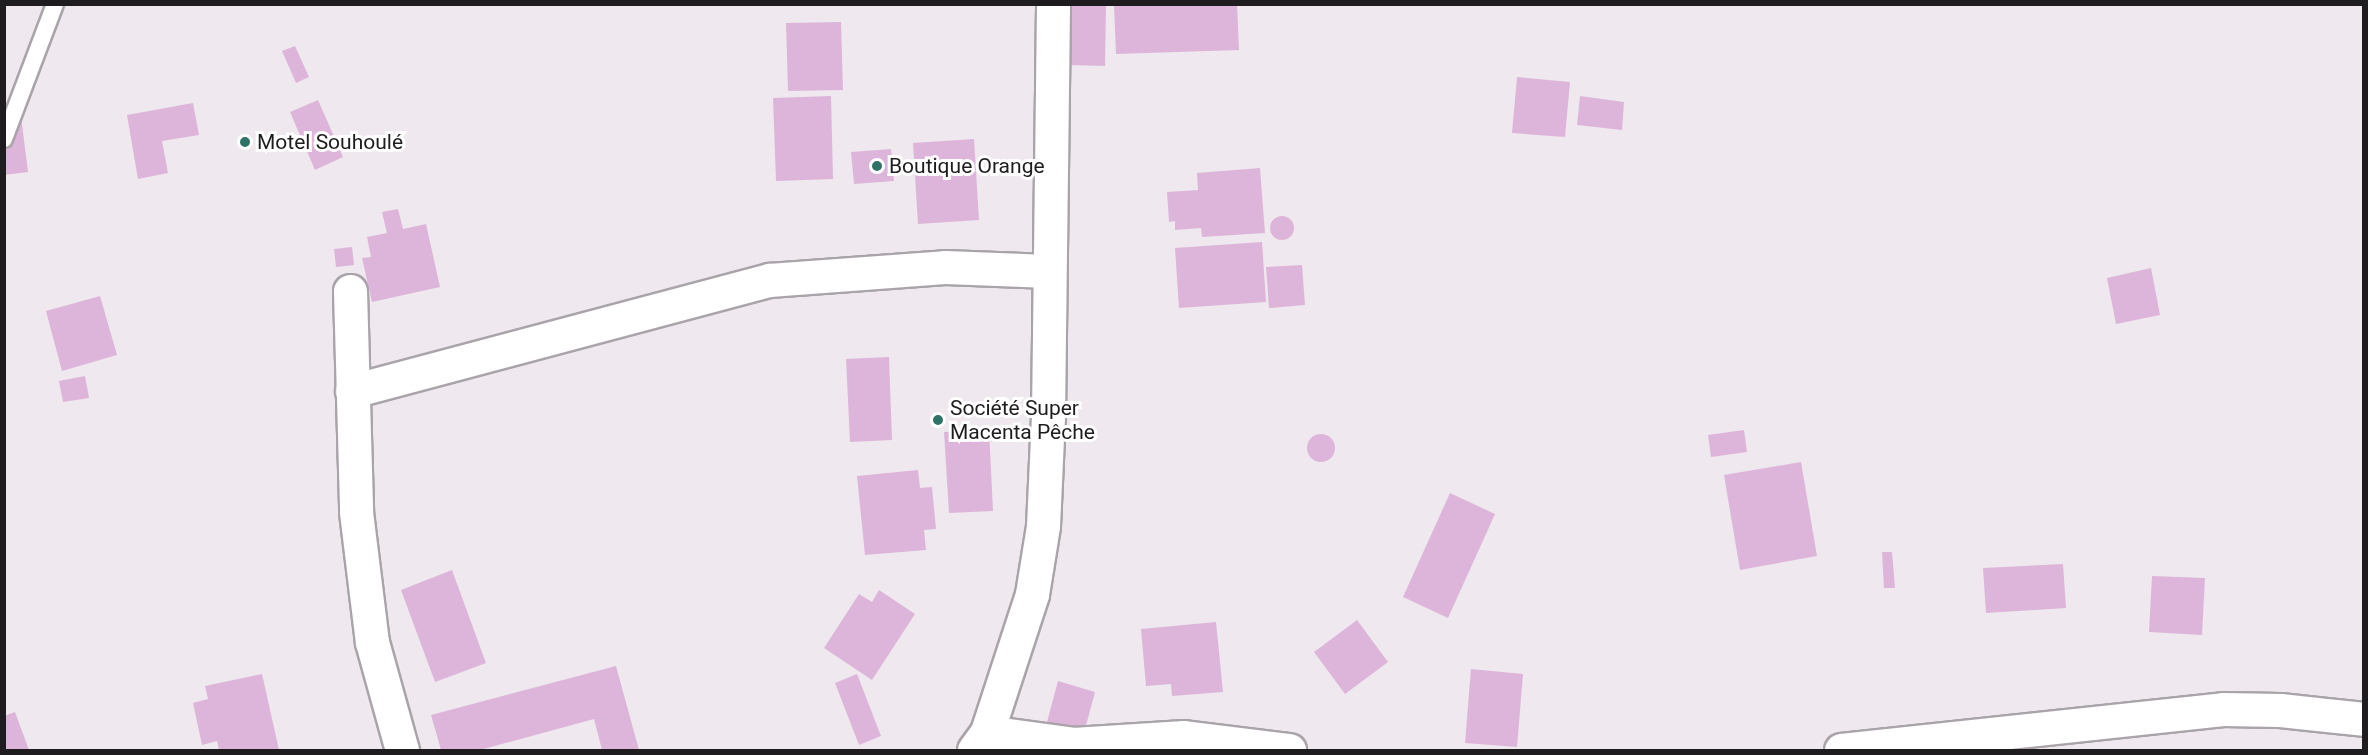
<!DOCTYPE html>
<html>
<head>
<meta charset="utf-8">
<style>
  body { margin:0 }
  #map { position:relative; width:2368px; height:755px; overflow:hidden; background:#efe8ee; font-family:Roboto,sans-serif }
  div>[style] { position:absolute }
  .building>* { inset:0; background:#ddb5da }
  .round { border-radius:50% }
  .roads { filter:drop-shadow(2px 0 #aaa4aa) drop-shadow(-2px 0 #aaa4aa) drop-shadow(0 2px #aaa4aa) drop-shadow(0 -2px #aaa4aa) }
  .service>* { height:16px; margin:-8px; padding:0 8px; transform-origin:8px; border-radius:8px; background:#fff }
  .minor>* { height:33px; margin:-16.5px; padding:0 16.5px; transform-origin:16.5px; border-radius:16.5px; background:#fff }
  .dots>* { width:16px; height:16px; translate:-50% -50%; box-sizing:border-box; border:3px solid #fff; border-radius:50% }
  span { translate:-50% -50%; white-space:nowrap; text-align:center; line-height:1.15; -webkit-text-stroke:6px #fff; paint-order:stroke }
  .poi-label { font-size:21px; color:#1e1c1e }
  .left { translate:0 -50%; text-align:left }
  .frame { position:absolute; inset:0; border:6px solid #1e1c1e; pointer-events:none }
</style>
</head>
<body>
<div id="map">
  <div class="building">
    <i style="clip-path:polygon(1069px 4px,1106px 4px,1105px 66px,1068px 65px)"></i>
    <i style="clip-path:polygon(1114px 4px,1237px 4px,1239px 50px,1116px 54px)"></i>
    <i style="clip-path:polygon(841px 22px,843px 90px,788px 91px,786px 23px)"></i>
    <i style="clip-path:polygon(295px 46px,309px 77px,296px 83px,282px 51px)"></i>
    <i style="clip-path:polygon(1517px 77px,1570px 82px,1565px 137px,1512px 133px)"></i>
    <i style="clip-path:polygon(831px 96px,833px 179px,776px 181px,773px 98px)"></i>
    <i style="clip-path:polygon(1580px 96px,1624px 102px,1622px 130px,1577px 125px)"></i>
    <i style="clip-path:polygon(318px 100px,343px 157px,315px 170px,290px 112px)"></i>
    <i style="clip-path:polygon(193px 103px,199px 135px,162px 141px,168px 173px,138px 179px,127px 115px)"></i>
    <i style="clip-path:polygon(20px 108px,28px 172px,4px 175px,4px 110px)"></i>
    <i style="clip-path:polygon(974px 139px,979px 220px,918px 224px,913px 143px)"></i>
    <i style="clip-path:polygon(891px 149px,894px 181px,854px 184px,851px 152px)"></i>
    <i style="clip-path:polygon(1260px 168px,1265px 233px,1202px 237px,1201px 228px,1175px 230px,1175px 221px,1169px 222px,1167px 192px,1198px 190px,1197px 173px)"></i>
    <i style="clip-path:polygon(398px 209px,403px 229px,426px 224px,440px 287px,372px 302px,362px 258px,371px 257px,367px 237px,387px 233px,382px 212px)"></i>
    <i class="round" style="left:1270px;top:216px;width:24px;height:24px"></i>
    <i style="clip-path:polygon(1262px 242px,1266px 302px,1179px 308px,1175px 248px)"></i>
    <i style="clip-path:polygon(352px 247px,354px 265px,336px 267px,334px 249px)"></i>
    <i style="clip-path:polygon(1302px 265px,1305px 305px,1269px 308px,1266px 267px)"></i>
    <i style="clip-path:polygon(2151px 268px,2160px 315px,2116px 324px,2107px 278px)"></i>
    <i style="clip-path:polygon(100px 296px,117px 355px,62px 371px,46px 311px)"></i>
    <i style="clip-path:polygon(889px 357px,892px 440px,850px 442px,846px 359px)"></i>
    <i style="clip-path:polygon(85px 376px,89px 398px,63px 402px,59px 381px)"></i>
    <i style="clip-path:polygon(989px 429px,993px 511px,949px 513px,944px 432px)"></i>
    <i style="clip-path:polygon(1744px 430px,1747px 452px,1711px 457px,1708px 435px)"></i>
    <i class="round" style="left:1307px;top:434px;width:28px;height:28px"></i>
    <i style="clip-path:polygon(1801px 462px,1817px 556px,1740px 570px,1724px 475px)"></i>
    <i style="clip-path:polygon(918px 470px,920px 488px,932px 487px,936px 529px,924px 530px,926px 550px,865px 555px,857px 476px)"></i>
    <i style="clip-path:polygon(1450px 493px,1495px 514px,1448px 618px,1403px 597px)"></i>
    <i style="clip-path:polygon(1882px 552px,1892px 552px,1895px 588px,1884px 588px)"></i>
    <i style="clip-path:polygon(2063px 564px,2066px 608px,1986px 613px,1983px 568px)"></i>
    <i style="clip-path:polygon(452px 570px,486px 663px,435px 682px,401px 590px)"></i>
    <i style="clip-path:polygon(2152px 576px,2205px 578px,2202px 635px,2149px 632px)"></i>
    <i style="clip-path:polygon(879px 590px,915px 614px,872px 680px,824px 648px,859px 594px,872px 602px)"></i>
    <i style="clip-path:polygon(1357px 620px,1388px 662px,1345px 694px,1314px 652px)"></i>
    <i style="clip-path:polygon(1216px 622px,1223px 692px,1172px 696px,1171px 684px,1146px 686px,1141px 629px)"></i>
    <i style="clip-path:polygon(616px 666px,639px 750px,602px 750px,594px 719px,480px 750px,441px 750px,431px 715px)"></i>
    <i style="clip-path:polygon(1471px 669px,1523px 674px,1517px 747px,1465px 743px)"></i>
    <i style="clip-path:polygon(262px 674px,279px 750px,219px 750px,217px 741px,202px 745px,193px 703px,208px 699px,205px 686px)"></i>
    <i style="clip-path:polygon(857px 674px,881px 736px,859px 745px,835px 683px)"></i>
    <i style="clip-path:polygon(1058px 681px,1095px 692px,1084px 733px,1047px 722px)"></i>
    <i style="clip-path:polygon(15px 712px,29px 750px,4px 750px,4px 716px)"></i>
  </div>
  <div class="roads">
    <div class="service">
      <i style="left:4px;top:139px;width:144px;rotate:-69.3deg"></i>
    </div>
    <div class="minor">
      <i style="left:350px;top:291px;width:221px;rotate:88.4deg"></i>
      <i style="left:356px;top:512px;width:131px;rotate:83deg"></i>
      <i style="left:372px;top:642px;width:112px;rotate:74.5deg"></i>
      <i style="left:352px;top:391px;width:432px;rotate:-14.9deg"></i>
      <i style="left:769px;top:280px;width:176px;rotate:-4.2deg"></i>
      <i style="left:945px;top:267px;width:104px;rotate:2.2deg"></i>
      <i style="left:987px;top:732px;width:87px;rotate:7.9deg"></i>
      <i style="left:1073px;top:744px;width:111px;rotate:-3.6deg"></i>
      <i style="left:1184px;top:737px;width:106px;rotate:7.1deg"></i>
      <i style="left:974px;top:750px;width:22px;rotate:-54deg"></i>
      <i style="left:987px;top:732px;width:145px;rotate:-71.9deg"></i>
      <i style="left:1032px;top:594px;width:69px;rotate:-80.8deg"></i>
      <i style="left:1043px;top:526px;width:110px;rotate:-87.4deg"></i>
      <i style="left:1048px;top:416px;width:412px;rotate:-89.3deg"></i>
      <i style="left:1841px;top:750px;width:384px;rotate:-6.1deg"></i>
      <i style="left:2223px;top:709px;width:57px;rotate:1deg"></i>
      <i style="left:2280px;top:710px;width:84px;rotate:6.1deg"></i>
    </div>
  </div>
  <div class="dots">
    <i style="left:245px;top:142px;background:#2f7366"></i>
    <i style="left:877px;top:166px;background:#2f7366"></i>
    <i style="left:938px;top:420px;background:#2f7366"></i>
  </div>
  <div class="poi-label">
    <span class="left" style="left:257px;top:142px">Motel Souhoulé</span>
    <span class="left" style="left:889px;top:166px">Boutique Orange</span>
    <span class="left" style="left:950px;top:420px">Société Super<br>Macenta Pêche</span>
  </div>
  <div class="frame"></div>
</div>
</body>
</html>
